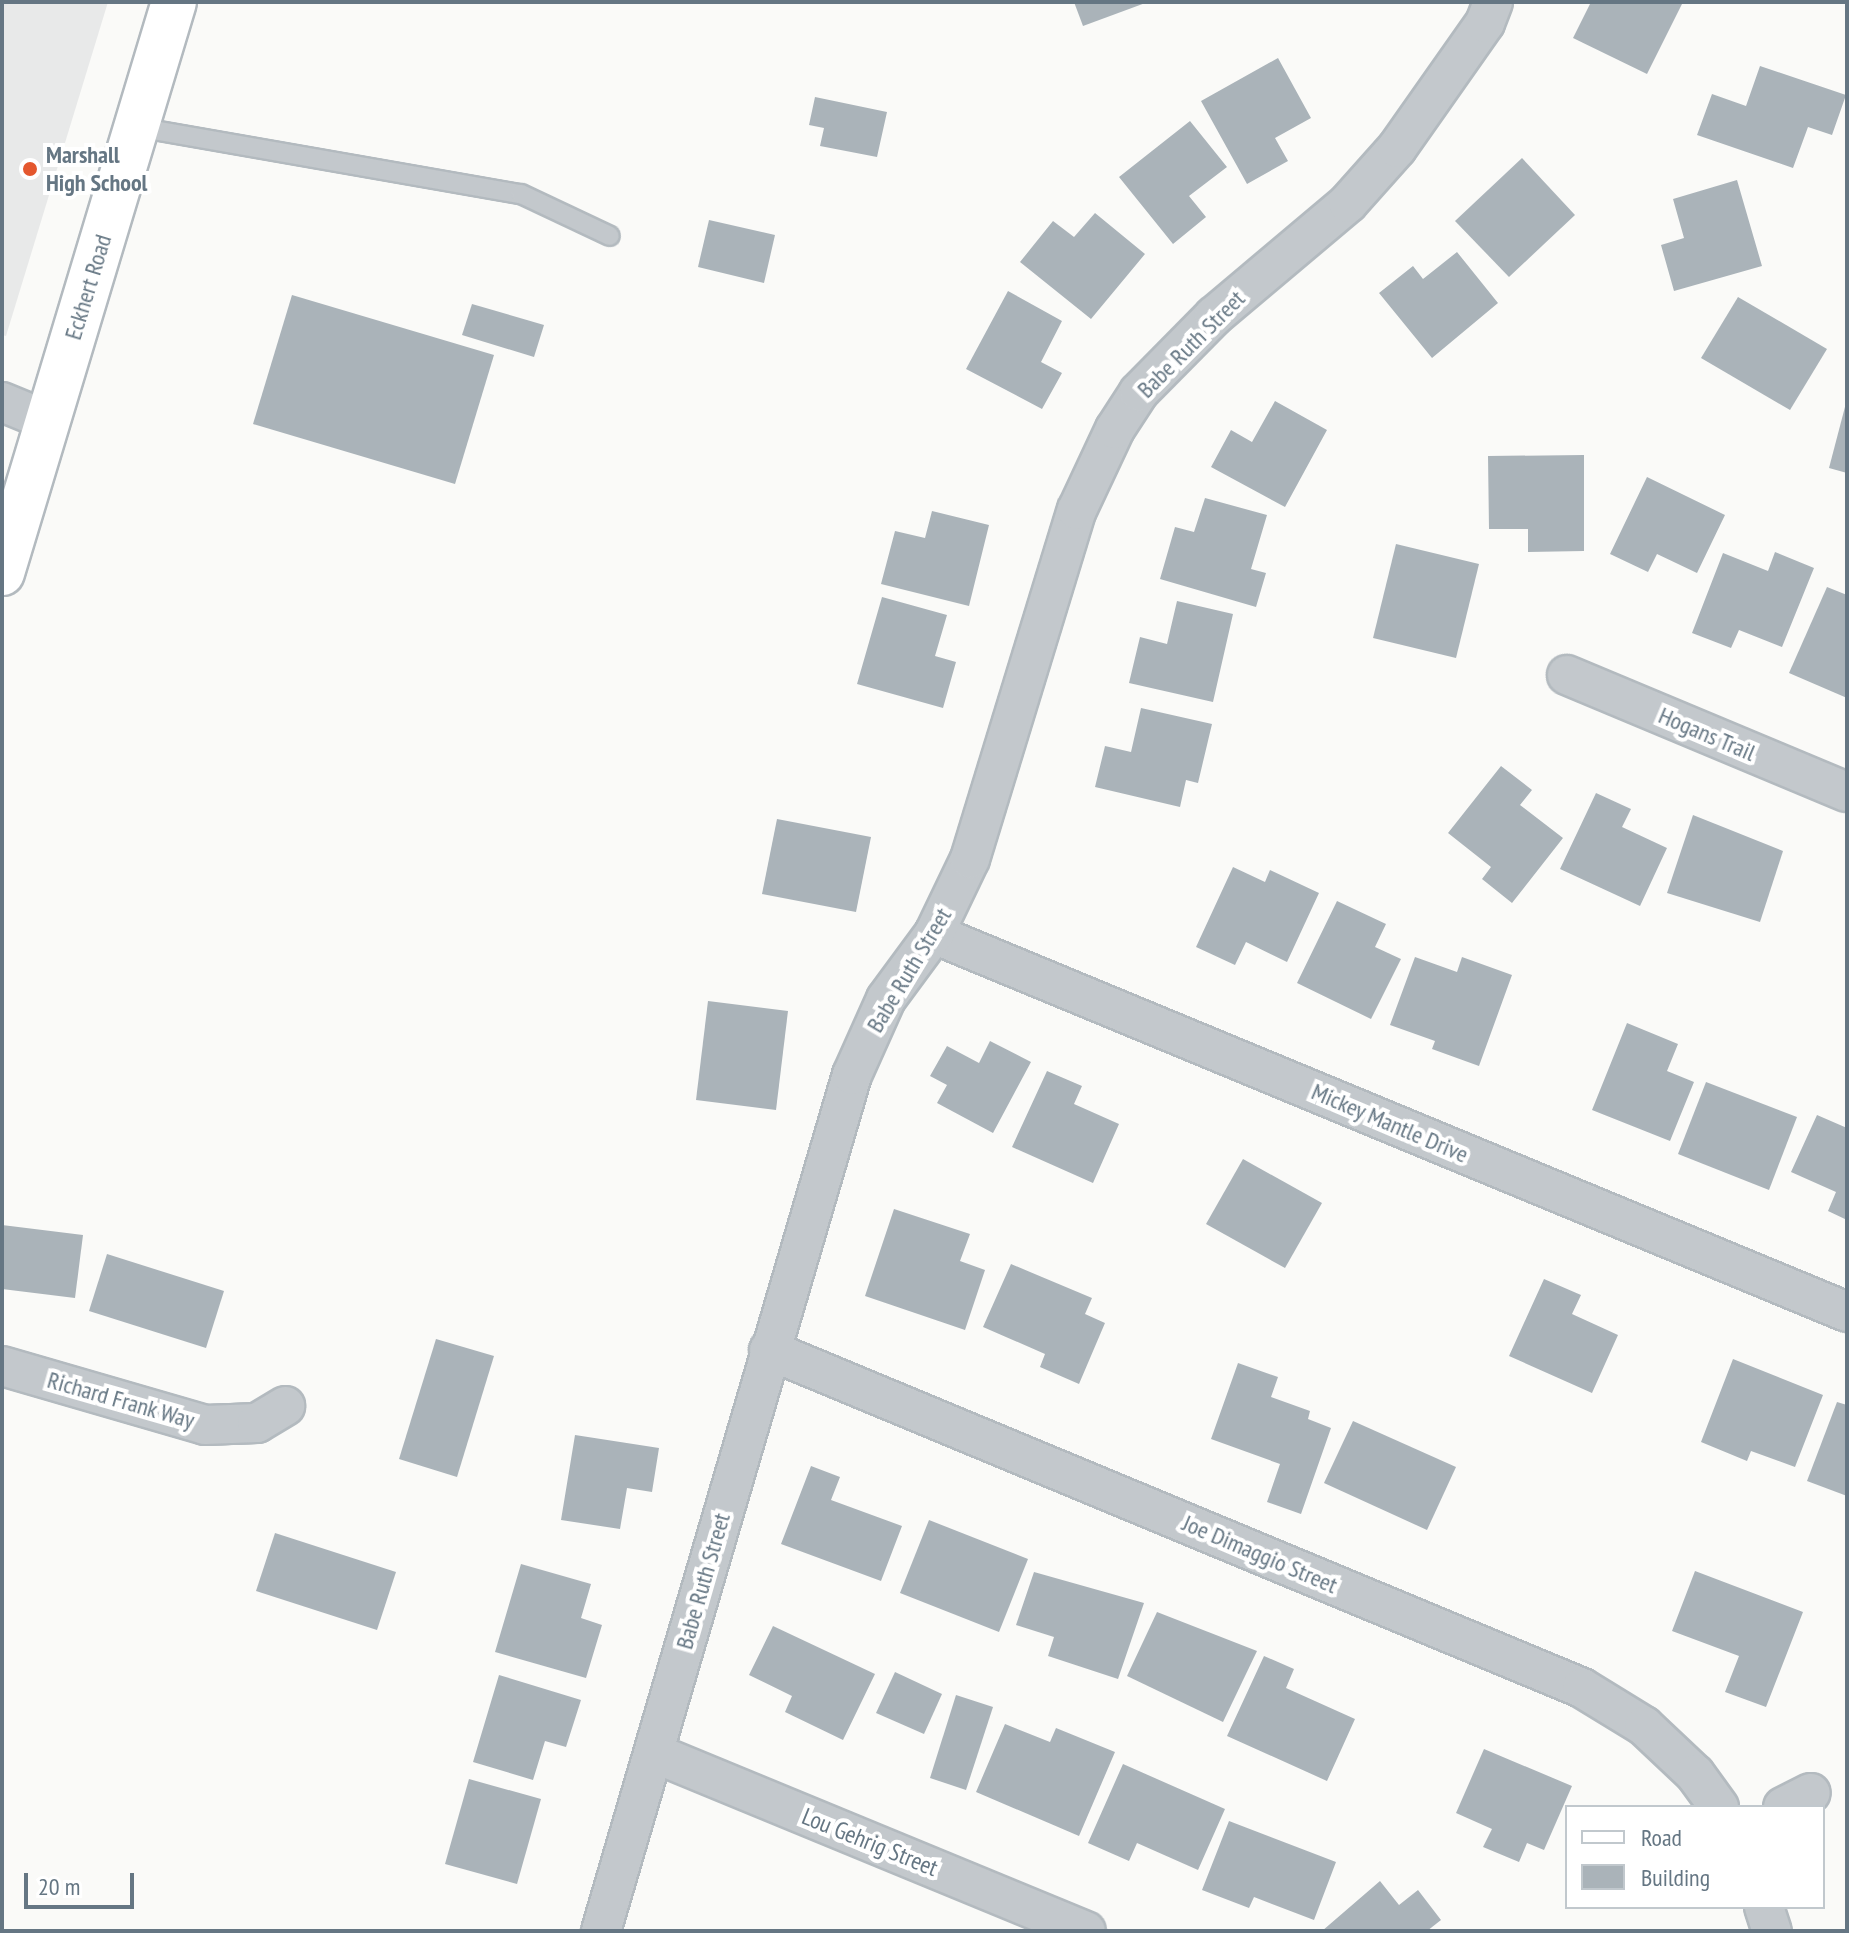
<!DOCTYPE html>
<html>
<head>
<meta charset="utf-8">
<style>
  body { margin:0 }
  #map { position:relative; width:1849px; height:1933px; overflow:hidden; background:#fafaf8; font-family:"PT Sans Narrow",sans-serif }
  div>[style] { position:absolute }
  .built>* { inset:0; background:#e8e9e9 }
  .building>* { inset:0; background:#aab3b9 }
  .roads { filter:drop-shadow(2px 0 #b3babf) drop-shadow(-2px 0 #b3babf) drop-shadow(0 2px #b3babf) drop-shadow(0 -2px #b3babf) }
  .lane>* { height:18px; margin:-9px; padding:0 9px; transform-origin:9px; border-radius:9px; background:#c3c8cc }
  .street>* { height:38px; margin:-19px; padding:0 19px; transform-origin:19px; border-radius:19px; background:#c3c8cc }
  .secondary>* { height:44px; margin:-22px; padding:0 22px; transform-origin:22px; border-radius:22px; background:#fff }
  .dots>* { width:22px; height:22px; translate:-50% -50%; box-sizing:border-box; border:4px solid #fff; border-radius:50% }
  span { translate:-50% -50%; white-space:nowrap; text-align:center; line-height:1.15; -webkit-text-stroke:8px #fff; paint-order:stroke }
  .poi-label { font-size:24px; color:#657683; font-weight:700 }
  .left { translate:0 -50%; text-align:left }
  .street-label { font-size:24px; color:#657683 }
  .frame { position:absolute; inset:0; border:4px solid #657683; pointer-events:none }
  .legend { position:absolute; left:1565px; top:1805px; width:260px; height:104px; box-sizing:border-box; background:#fff; border:2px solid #c1c8cd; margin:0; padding:10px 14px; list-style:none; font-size:24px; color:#657683 }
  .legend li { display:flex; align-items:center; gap:16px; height:40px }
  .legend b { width:40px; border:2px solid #c1c8cd }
  .scale { position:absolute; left:24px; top:1873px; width:110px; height:36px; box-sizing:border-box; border:4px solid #657683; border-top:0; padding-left:10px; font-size:24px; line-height:28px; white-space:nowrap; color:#657683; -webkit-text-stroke:6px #fff; paint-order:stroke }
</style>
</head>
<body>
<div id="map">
  <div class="built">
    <i style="clip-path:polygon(2px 2px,108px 2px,6px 336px,2px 335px)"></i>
  </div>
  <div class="building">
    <i style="clip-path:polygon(1074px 2px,1148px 2px,1083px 26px)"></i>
    <i style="clip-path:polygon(1591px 2px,1683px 2px,1647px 74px,1573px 38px)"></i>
    <i style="clip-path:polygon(1278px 58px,1311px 118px,1275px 138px,1288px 161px,1247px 184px,1201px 101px)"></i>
    <i style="clip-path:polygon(1760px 66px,1846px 95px,1832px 135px,1808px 127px,1793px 168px,1697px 135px,1712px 94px,1746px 106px)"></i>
    <i style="clip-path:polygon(815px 97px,887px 112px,877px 157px,820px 146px,824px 128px,809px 125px)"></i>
    <i style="clip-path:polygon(1190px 121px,1227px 167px,1189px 196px,1206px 217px,1173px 244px,1119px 177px)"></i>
    <i style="clip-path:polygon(1522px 158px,1575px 215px,1509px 277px,1455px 221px)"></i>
    <i style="clip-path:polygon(1737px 180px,1762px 266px,1674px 291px,1661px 245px,1684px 238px,1673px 199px)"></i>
    <i style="clip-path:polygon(1095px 213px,1145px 254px,1091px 319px,1020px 262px,1053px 221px,1074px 237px)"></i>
    <i style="clip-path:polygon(709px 220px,775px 235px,764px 283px,698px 267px)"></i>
    <i style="clip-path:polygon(1457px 252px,1498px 303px,1432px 358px,1379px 293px,1413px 266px,1423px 279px)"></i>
    <i style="clip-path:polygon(1008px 291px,1062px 321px,1041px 362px,1062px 373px,1042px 409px,966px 369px)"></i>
    <i style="clip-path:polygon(292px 295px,494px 355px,455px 484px,253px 424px)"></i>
    <i style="clip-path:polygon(1738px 297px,1827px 349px,1790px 410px,1701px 358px)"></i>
    <i style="clip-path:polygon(472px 304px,544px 325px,534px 357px,462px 335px)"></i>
    <i style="clip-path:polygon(1275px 401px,1327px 430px,1285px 507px,1211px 467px,1231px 430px,1252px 442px)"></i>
    <i style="clip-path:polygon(1846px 403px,1847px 403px,1847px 473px,1829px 468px)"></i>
    <i style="clip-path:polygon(1584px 455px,1584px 551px,1528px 552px,1528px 529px,1489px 529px,1488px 456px)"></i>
    <i style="clip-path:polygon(1647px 477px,1725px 515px,1697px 573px,1657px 554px,1648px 572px,1610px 554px)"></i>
    <i style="clip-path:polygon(1205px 498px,1267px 515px,1251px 569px,1266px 573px,1256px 607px,1160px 579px,1175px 527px,1194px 532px)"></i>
    <i style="clip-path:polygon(932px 511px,989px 525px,969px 606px,881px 584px,895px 531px,925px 538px)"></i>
    <i style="clip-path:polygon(1396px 544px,1479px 564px,1456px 658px,1373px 638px)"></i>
    <i style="clip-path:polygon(1775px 552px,1814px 568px,1782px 647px,1739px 630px,1731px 648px,1692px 633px,1723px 553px,1768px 571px)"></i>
    <i style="clip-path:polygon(1827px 587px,1847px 595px,1847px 698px,1789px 673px)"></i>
    <i style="clip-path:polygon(882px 597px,947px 615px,935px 656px,956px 662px,943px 708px,857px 684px)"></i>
    <i style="clip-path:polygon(1177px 601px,1233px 614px,1213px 702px,1129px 683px,1140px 637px,1167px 644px)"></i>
    <i style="clip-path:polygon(1141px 708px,1212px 724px,1198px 783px,1186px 780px,1180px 807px,1095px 787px,1105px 746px,1131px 752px)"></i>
    <i style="clip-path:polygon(1501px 766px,1532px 790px,1520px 805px,1563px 838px,1512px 903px,1482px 879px,1491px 867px,1448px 833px)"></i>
    <i style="clip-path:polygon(1596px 793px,1631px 809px,1622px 827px,1667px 848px,1640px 906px,1560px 869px)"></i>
    <i style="clip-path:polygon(1693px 815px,1783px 851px,1760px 922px,1667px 893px)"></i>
    <i style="clip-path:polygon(777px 819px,871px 837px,856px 912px,762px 894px)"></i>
    <i style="clip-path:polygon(1233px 867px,1265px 882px,1270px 870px,1319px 893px,1287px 962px,1246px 942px,1235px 965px,1196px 947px)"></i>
    <i style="clip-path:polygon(1337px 901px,1386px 924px,1375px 947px,1401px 959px,1371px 1019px,1297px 983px)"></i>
    <i style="clip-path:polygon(1415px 957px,1457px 972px,1462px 957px,1512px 975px,1479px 1066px,1432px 1049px,1435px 1041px,1390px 1025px)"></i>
    <i style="clip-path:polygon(708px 1001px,788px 1011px,776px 1110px,696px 1100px)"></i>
    <i style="clip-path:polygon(1627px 1023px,1678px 1044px,1667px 1071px,1694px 1082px,1670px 1141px,1592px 1110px)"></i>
    <i style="clip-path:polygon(990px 1041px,1031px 1062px,993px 1133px,937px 1103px,947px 1085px,930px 1076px,947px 1046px,979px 1063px)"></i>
    <i style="clip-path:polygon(1047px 1071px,1082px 1086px,1074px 1104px,1119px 1124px,1093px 1183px,1012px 1147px)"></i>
    <i style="clip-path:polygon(1706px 1082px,1797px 1117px,1769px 1190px,1678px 1154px)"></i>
    <i style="clip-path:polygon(1817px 1115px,1847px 1128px,1847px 1220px,1828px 1211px,1836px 1192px,1791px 1172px)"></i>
    <i style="clip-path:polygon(1243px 1159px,1322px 1203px,1285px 1268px,1206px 1224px)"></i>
    <i style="clip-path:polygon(894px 1209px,970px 1234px,960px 1261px,985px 1270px,965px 1330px,865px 1296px)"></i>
    <i style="clip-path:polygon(2px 1225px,83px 1235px,75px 1298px,2px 1289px)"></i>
    <i style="clip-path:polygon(107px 1254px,224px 1291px,206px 1348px,89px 1311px)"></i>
    <i style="clip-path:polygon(1011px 1264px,1092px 1298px,1085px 1314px,1105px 1323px,1079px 1384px,1040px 1367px,1045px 1354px,983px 1327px)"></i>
    <i style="clip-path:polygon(1544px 1279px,1581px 1295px,1572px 1314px,1618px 1335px,1592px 1393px,1509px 1356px)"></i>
    <i style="clip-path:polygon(436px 1339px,494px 1356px,457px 1477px,399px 1459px)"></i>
    <i style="clip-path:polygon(1733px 1359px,1823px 1395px,1795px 1467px,1751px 1451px,1747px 1461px,1701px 1442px)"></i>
    <i style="clip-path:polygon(1238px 1363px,1278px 1377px,1271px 1397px,1310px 1411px,1308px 1419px,1331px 1428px,1301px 1514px,1267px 1502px,1280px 1464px,1211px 1439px)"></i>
    <i style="clip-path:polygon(1837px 1402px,1847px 1405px,1847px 1496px,1807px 1481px)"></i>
    <i style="clip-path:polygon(1353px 1421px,1456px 1467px,1427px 1530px,1324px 1483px)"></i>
    <i style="clip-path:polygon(575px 1435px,659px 1448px,652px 1492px,627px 1488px,620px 1529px,561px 1520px)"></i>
    <i style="clip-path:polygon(811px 1466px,840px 1477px,831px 1500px,902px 1526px,881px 1581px,781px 1544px)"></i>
    <i style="clip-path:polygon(929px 1520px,1028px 1559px,999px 1632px,900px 1593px)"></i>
    <i style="clip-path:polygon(275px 1533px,396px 1572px,377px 1630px,256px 1591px)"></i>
    <i style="clip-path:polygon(521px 1564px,591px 1584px,581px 1618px,602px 1625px,586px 1678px,495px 1652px)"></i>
    <i style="clip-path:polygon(1695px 1571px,1803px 1612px,1766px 1707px,1725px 1692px,1739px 1656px,1672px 1631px)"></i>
    <i style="clip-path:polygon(1034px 1572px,1144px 1603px,1118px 1679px,1048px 1656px,1054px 1637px,1016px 1625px)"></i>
    <i style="clip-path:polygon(1157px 1612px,1257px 1651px,1223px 1722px,1127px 1676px)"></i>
    <i style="clip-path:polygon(773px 1626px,875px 1674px,843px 1740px,785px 1712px,792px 1696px,749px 1675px)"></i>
    <i style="clip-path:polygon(1264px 1656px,1294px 1669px,1286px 1688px,1355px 1719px,1327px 1781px,1227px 1736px)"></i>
    <i style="clip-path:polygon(895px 1672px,942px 1694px,924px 1734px,876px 1713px)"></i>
    <i style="clip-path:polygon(499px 1675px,581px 1700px,566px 1747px,545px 1741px,533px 1780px,473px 1762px)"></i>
    <i style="clip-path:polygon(956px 1695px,993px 1707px,966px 1790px,930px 1778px)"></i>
    <i style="clip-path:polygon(1005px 1724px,1050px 1742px,1056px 1728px,1115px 1752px,1079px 1836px,976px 1792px)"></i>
    <i style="clip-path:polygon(1484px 1749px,1572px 1786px,1544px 1850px,1527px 1843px,1519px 1862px,1483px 1847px,1492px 1829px,1456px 1813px)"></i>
    <i style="clip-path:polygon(1123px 1764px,1225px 1809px,1198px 1870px,1137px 1843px,1129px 1861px,1088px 1843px)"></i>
    <i style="clip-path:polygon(469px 1779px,541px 1799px,517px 1884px,445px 1864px)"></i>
    <i style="clip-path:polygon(1229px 1821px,1336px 1862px,1314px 1920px,1254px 1897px,1249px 1908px,1202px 1890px)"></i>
    <i style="clip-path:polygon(1380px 1881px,1399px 1905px,1418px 1890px,1441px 1920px,1427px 1931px,1322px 1931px)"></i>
  </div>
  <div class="roads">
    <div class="lane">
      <i style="left:136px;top:127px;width:391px;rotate:9.9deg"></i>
      <i style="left:521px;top:194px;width:98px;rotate:25.3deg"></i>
    </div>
    <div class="street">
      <i style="left:2px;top:402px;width:50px;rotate:22.4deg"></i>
      <i style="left:1567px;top:675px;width:303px;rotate:22.7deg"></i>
      <i style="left:934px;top:934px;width:988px;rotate:22.49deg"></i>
      <i style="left:769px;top:1350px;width:880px;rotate:22.57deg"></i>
      <i style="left:1582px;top:1688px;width:73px;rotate:31.5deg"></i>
      <i style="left:1644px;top:1726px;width:70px;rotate:43.3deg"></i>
      <i style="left:1695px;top:1774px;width:41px;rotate:54deg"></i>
      <i style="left:2px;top:1366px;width:211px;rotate:16.2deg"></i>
      <i style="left:205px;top:1425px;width:52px;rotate:-2.2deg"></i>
      <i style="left:257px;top:1423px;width:33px;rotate:-31deg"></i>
      <i style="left:654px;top:1753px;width:467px;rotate:22.4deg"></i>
      <i style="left:1783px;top:1807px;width:31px;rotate:-27deg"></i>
      <i style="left:1764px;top:1907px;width:25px;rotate:72deg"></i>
      <i style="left:601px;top:1931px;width:892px;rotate:-73.66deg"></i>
      <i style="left:852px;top:1075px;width:83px;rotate:-65.9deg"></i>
      <i style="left:886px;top:999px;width:81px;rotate:-53.6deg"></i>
      <i style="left:934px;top:934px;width:83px;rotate:-64.4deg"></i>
      <i style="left:970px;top:859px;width:365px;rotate:-73deg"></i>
      <i style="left:1077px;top:510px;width:89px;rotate:-64.9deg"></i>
      <i style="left:1115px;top:429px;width:44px;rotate:-57deg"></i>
      <i style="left:1139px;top:392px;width:107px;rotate:-45.4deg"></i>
      <i style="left:1214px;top:316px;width:175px;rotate:-40.1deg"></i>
      <i style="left:1348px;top:203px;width:74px;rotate:-48.3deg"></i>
      <i style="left:1397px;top:148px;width:153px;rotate:-54.9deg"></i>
      <i style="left:1485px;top:23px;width:22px;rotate:-69deg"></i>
    </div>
    <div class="secondary">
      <i style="left:2px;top:573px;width:596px;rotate:-73.24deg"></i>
    </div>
  </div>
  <div class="dots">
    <i style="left:30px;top:169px;background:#e4572e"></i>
  </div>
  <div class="poi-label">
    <span class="left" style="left:46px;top:169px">Marshall<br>High School</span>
  </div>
  <div class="street-label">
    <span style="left:88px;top:287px;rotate:-73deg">Eckhert Road</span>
    <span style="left:1191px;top:344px;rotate:-45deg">Babe Ruth Street</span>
    <span style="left:1707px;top:734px;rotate:23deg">Hogans Trail</span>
    <span style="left:909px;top:970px;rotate:-59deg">Babe Ruth Street</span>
    <span style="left:1390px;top:1123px;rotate:23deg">Mickey Mantle Drive</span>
    <span style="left:121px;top:1400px;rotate:16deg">Richard Frank Way</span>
    <span style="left:1260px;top:1554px;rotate:23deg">Joe Dimaggio Street</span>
    <span style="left:703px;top:1581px;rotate:-74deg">Babe Ruth Street</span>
    <span style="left:870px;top:1842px;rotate:22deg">Lou Gehrig Street</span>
  </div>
  <div class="frame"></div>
  <ul class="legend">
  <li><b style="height:10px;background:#fff"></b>Road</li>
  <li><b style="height:22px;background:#aab3b9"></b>Building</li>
  </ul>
  <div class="scale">20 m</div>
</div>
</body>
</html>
